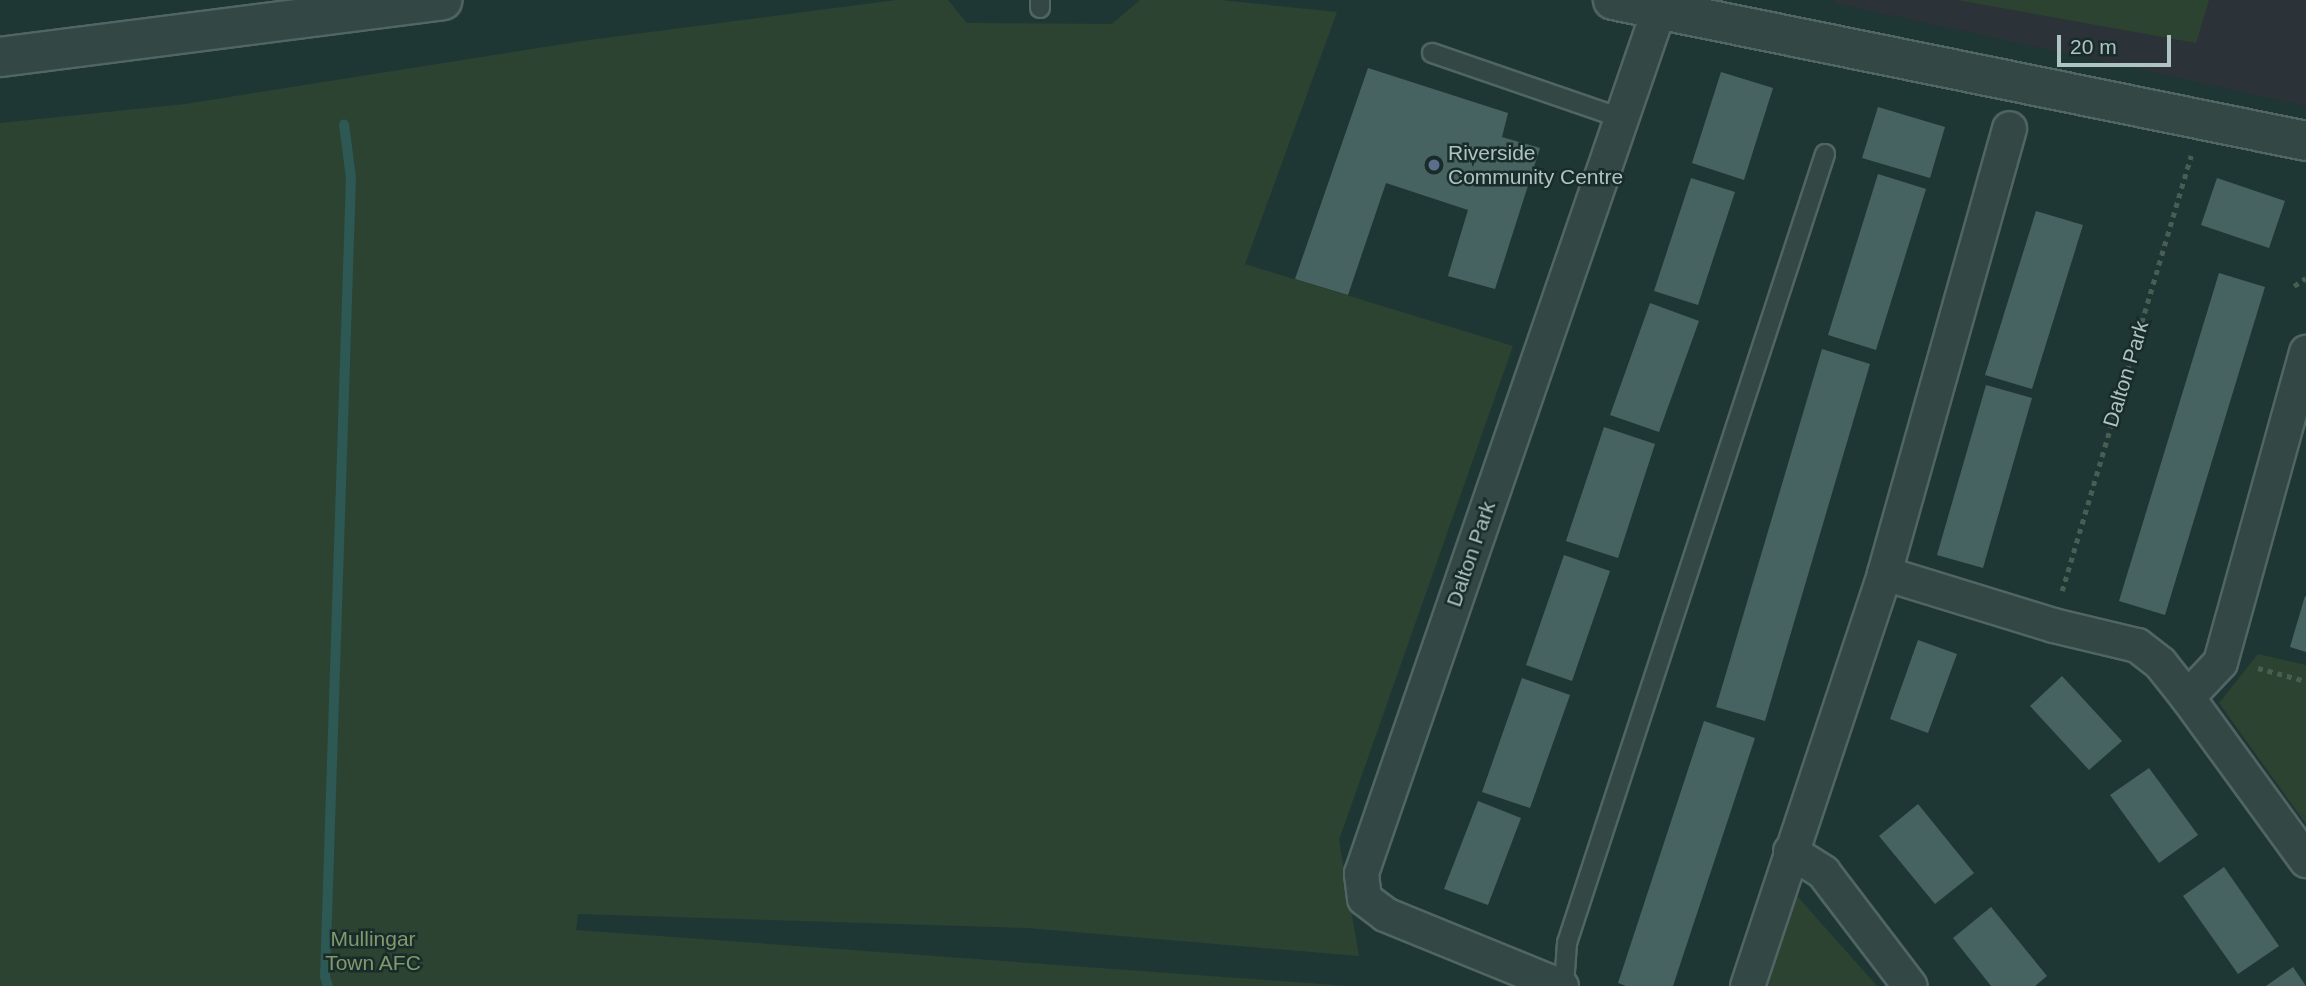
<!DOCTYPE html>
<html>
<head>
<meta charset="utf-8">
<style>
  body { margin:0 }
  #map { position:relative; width:2306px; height:986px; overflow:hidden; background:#1f3734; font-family:Helvetica,sans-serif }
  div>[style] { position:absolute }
  .medical>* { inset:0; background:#2b3238 }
  .green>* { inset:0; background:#2c4332 }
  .stream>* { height:10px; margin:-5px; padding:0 5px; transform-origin:5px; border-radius:5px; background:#2d5854 }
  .building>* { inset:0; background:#476361 }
  .path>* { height:4.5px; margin-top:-2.25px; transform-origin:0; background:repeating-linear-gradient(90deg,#485e52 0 5px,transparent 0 10px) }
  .roads { filter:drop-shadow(2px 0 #506564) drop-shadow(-2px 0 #506564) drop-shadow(0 2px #506564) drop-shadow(0 -2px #506564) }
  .service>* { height:18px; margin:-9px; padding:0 9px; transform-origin:9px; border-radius:9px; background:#334745 }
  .minor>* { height:33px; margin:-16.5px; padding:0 16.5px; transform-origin:16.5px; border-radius:16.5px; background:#334745 }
  .tertiary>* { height:38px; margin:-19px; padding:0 19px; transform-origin:19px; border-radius:19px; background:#334745 }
  .dots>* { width:19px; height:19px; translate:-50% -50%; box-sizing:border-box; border:4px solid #192c2a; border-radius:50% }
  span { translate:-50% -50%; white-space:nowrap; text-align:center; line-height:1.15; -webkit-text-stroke:5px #192c2a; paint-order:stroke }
  .poi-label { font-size:21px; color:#adc4c3 }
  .left { translate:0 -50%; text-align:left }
  .street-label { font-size:21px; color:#adc4c3 }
  .park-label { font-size:21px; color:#82996d }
  .scale { position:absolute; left:2057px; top:35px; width:114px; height:32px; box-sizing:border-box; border:4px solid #adc4c3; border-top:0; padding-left:9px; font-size:21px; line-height:24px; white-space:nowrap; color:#adc4c3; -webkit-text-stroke:5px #192c2a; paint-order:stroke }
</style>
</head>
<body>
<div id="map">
  <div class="medical">
    <i style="clip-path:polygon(1835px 0,2306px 0,2306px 106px,1835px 3px)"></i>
  </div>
  <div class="green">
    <i style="clip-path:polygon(896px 0,948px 0,967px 23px,1112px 24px,1140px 0,1220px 0,1337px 12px,1245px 264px,1513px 346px,1339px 840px,1359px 956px,1027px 928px,578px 914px,576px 930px,1349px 986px,0 986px,0 123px,185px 104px,589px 40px)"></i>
    <i style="clip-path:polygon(1957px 0,2209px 0,2196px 43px)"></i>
    <i style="clip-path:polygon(2258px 654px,2306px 665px,2306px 824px,2219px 703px)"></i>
    <i style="clip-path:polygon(1781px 878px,1877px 986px,1743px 986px)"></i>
  </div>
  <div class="stream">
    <i style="left:328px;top:986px;width:9px;rotate:-108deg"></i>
    <i style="left:325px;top:977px;width:799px;rotate:-88.14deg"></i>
    <i style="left:351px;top:178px;width:54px;rotate:-97.4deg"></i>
  </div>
  <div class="building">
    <i style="clip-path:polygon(1368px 68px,1508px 113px,1502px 137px,1540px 148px,1495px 289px,1448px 276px,1468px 210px,1386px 183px,1348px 295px,1295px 279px)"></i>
    <i style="clip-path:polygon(1721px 72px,1773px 88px,1744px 180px,1692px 163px)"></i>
    <i style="clip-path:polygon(1878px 107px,1945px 127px,1930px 178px,1862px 158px)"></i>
    <i style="clip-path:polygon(1878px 174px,1926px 189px,1876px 350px,1828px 335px)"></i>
    <i style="clip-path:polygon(1691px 178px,1735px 192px,1698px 305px,1654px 291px)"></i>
    <i style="clip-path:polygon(2217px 178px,2285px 201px,2269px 248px,2201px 225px)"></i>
    <i style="clip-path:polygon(2036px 211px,2083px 225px,2032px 389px,1985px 375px)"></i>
    <i style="clip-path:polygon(2219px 273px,2265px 287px,2165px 615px,2119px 601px)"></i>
    <i style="clip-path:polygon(1650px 303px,1699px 321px,1659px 432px,1610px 415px)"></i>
    <i style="clip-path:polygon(1822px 349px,1870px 364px,1765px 721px,1716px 707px)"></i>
    <i style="clip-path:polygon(1986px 385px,2032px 398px,1983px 568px,1937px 555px)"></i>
    <i style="clip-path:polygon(1604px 427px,1655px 444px,1618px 558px,1566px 541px)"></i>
    <i style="clip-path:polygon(1564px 555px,1610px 571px,1572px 681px,1526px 665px)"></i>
    <i style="clip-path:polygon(2305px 596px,2306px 597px,2306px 652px,2290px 647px)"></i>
    <i style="clip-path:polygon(1918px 640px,1957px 654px,1928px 733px,1890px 719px)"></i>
    <i style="clip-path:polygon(2062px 676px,2122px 741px,2089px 770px,2030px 706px)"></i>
    <i style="clip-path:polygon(1522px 678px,1570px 695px,1530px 808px,1482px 792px)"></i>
    <i style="clip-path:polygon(1704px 721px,1755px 738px,1673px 986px,1626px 986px,1618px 983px)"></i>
    <i style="clip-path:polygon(2149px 768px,2198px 835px,2159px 863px,2110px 795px)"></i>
    <i style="clip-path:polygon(1478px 801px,1521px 818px,1488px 905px,1444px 889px)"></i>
    <i style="clip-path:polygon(1918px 804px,1974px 873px,1935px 904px,1879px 836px)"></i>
    <i style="clip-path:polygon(2224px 867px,2279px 946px,2238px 974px,2183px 896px)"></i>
    <i style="clip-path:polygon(1991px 907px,2047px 976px,2035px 986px,1991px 986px,1953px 938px)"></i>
    <i style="clip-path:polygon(2293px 967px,2306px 986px,2266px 986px)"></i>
  </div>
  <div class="path">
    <i style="left:2294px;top:286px;width:14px;rotate:-34deg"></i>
    <i style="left:2062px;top:591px;width:454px;rotate:-73.5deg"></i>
    <i style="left:2258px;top:668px;width:50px;rotate:15.2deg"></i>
  </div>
  <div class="roads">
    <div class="service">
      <i style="left:1040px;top:0;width:8px;rotate:90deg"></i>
      <i style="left:1432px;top:53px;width:200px;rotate:19deg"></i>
      <i style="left:1564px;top:986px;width:43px;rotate:-86deg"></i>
      <i style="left:1567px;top:943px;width:830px;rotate:-71.89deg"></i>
    </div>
    <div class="minor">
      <i style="left:1884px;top:573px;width:177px;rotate:17.1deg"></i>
      <i style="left:2053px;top:625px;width:86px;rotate:13.4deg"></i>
      <i style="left:2137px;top:645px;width:29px;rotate:38deg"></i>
      <i style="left:2160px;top:663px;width:43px;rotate:51.5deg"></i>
      <i style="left:2187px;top:697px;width:202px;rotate:53.9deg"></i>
      <i style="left:2187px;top:697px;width:48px;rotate:-46.7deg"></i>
      <i style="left:2220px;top:662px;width:322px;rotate:-74.5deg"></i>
      <i style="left:1790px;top:851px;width:39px;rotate:32deg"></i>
      <i style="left:1823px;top:872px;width:143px;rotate:52.7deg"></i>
      <i style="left:1561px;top:986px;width:190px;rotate:-157.8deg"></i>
      <i style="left:1385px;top:914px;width:26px;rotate:-143deg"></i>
      <i style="left:1364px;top:898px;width:25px;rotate:-97deg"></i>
      <i style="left:1361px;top:873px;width:915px;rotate:-70.99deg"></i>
      <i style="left:1747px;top:986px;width:435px;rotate:-71.6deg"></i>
      <i style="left:1884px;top:573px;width:462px;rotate:-74.3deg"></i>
    </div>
    <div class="tertiary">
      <i style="left:1613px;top:0;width:707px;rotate:11.5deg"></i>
      <i style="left:0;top:57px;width:446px;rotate:-7.3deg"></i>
    </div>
  </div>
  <div class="dots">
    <i style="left:1434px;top:165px;background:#5c6f8a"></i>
  </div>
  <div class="poi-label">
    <span class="left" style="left:1448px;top:165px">Riverside<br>Community Centre</span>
  </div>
  <div class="street-label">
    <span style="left:2126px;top:374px;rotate:-73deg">Dalton Park</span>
    <span style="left:1471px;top:554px;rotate:-71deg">Dalton Park</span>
  </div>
  <div class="park-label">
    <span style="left:373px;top:951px">Mullingar<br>Town AFC</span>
  </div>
  <div class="scale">20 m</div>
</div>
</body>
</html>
